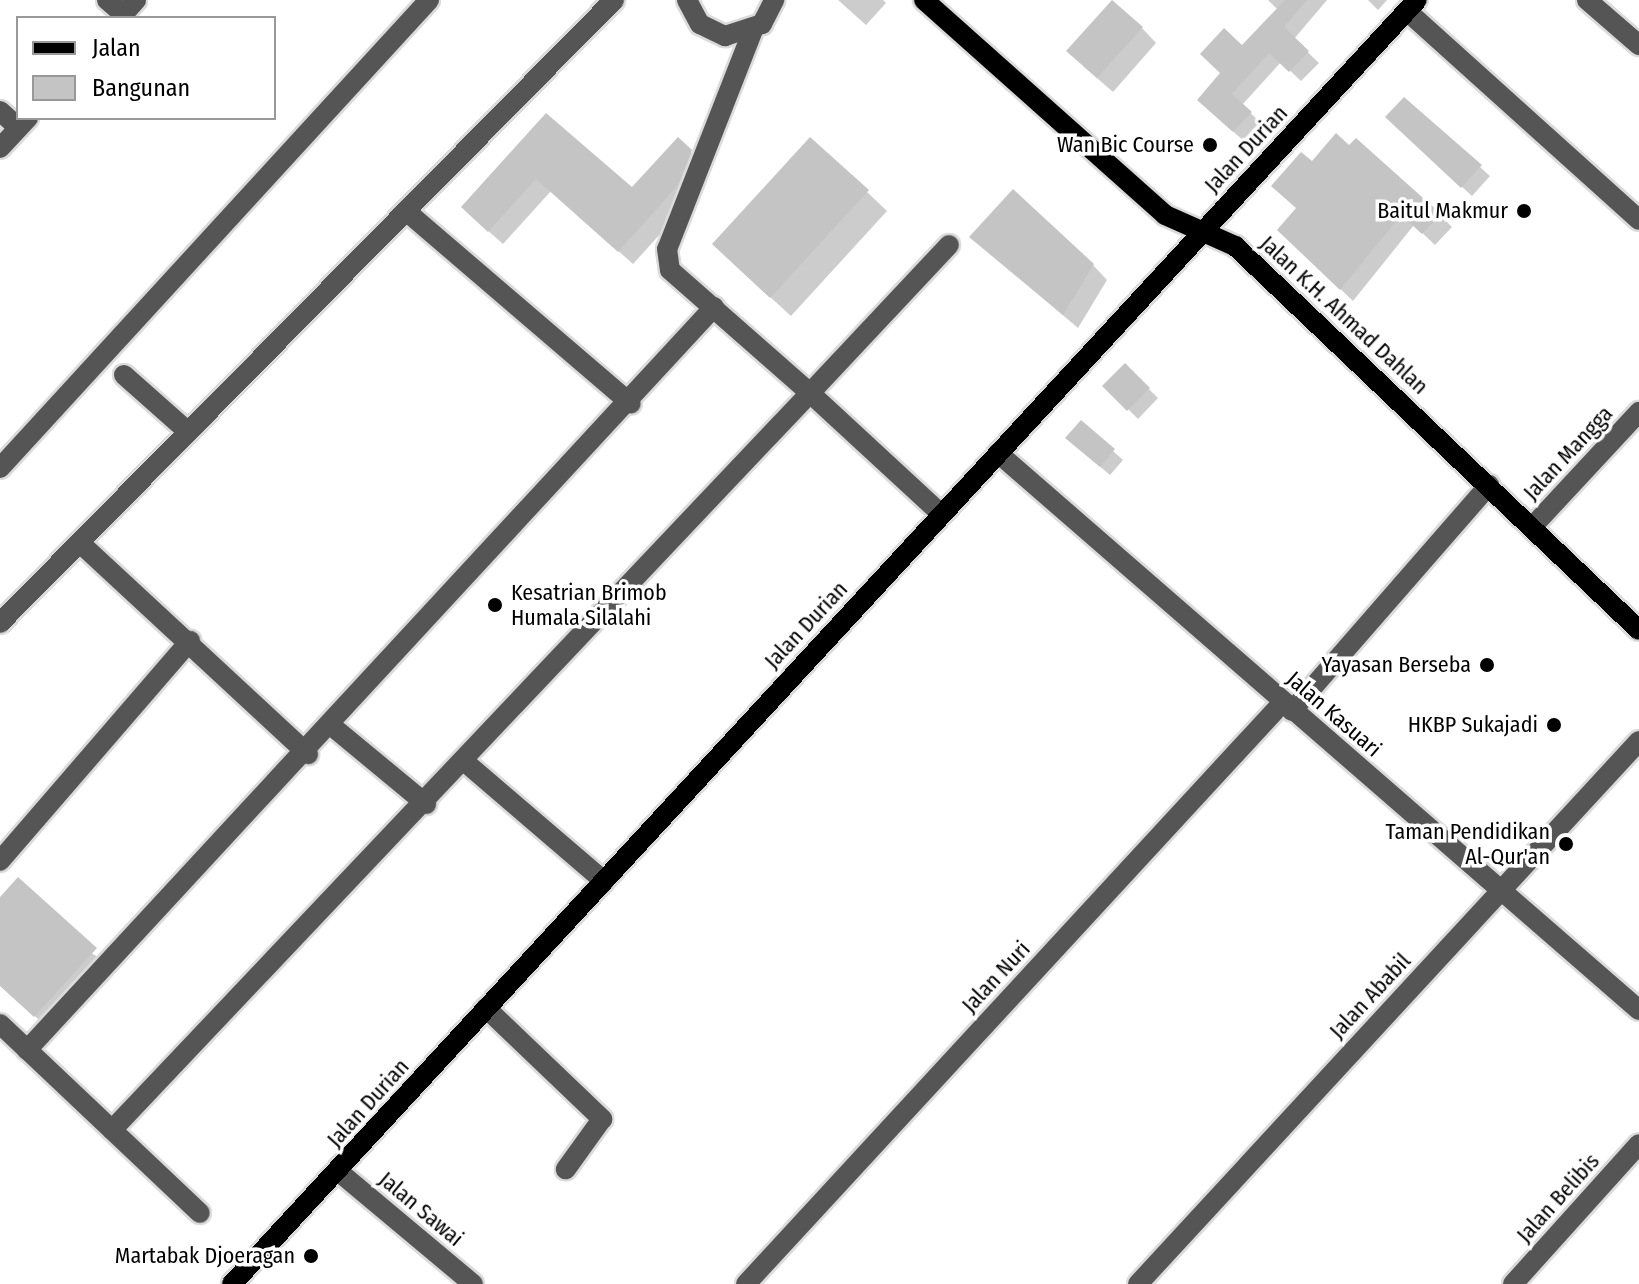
<!DOCTYPE html>
<html>
<head>
<meta charset="utf-8">
<style>
  body { margin:0 }
  #map { position:relative; width:1639px; height:1284px; overflow:hidden; background:#fff; font-family:"Fira Sans Condensed",sans-serif }
  div>[style] { position:absolute }
  .shadow>* { inset:0; background:#0003 }
  .building>* { inset:0; background:#c4c4c4 }
  .roads { filter:drop-shadow(2px 0 #dbdbdb) drop-shadow(-2px 0 #dbdbdb) drop-shadow(0 2px #dbdbdb) drop-shadow(0 -2px #dbdbdb) }
  .minor>* { height:20px; margin:-10px; padding:0 10px; transform-origin:10px; border-radius:10px; background:#555 }
  .major>* { height:20px; margin:-10px; padding:0 10px; transform-origin:10px; border-radius:10px; background:#000 }
  .dots>* { width:22px; height:22px; translate:-50% -50%; box-sizing:border-box; border:4px solid #fff; border-radius:50% }
  span { translate:-50% -50%; white-space:nowrap; text-align:center; line-height:1.15; -webkit-text-stroke:7px #fff; paint-order:stroke }
  .poi-label { font-size:22px; color:#000 }
  .right { translate:-100% -50%; text-align:right }
  .left { translate:0 -50%; text-align:left }
  .street-label { font-size:22px; color:#000 }
  .legend { position:absolute; left:16px; top:16px; width:260px; height:104px; box-sizing:border-box; background:#fff; border:2px solid #999; margin:0; padding:10px 14px; list-style:none; font-size:24px; color:#000 }
  .legend li { display:flex; align-items:center; gap:16px; height:40px }
  .legend b { width:40px; border:2px solid #999 }
</style>
</head>
<body>
<div id="map">
  <div class="shadow">
    <i style="clip-path:polygon(838px 0,883px 0,886px 3px,866px 25px)"></i>
    <i style="clip-path:polygon(1268px 0,1327px 0,1294px 39px,1319px 63px,1301px 81px,1281px 62px,1242px 105px,1262px 124px,1245px 142px,1210px 111px,1242px 48px,1278px 10px)"></i>
    <i style="clip-path:polygon(1368px 0,1387px 0,1378px 10px)"></i>
    <i style="clip-path:polygon(1142px 28px,1156px 43px,1113px 92px,1083px 66px)"></i>
    <i style="clip-path:polygon(1404px 99px,1490px 176px,1472px 196px,1397px 127px)"></i>
    <i style="clip-path:polygon(546px 116px,632px 189px,678px 140px,704px 166px,692px 199px,633px 264px,551px 191px,503px 244px,477px 221px)"></i>
    <i style="clip-path:polygon(1312px 164px,1440px 215px,1452px 227px,1435px 245px,1414px 225px,1353px 301px,1291px 242px)"></i>
    <i style="clip-path:polygon(867px 192px,887px 211px,791px 316px,734px 264px)"></i>
    <i style="clip-path:polygon(987px 251px,1093px 265px,1107px 280px,1078px 328px)"></i>
    <i style="clip-path:polygon(1125px 366px,1158px 398px,1138px 419px,1105px 386px)"></i>
    <i style="clip-path:polygon(1081px 422px,1123px 460px,1110px 475px,1077px 447px)"></i>
    <i style="clip-path:polygon(0 900px,110px 964px,50px 1030px,0 984px)"></i>
  </div>
  <div class="building">
    <i style="clip-path:polygon(1112px 0,1143px 27px,1097px 78px,1066px 51px)"></i>
    <i style="clip-path:polygon(1285px 0,1307px 0,1284px 27px,1309px 51px,1289px 72px,1269px 53px,1232px 94px,1252px 112px,1233px 132px,1197px 100px,1220px 73px,1200px 54px,1224px 28px,1242px 45px)"></i>
    <i style="clip-path:polygon(1404px 97px,1482px 165px,1461px 188px,1385px 117px)"></i>
    <i style="clip-path:polygon(546px 113px,632px 187px,678px 137px,692px 150px,678px 185px,618px 252px,536px 179px,488px 232px,461px 207px)"></i>
    <i style="clip-path:polygon(1336px 133px,1349px 145px,1356px 138px,1441px 214px,1422px 234px,1401px 215px,1340px 290px,1277px 230px,1296px 208px,1271px 186px,1301px 152px,1312px 161px)"></i>
    <i style="clip-path:polygon(810px 137px,869px 190px,770px 298px,712px 244px)"></i>
    <i style="clip-path:polygon(1013px 189px,1094px 264px,1063px 315px,969px 237px)"></i>
    <i style="clip-path:polygon(1125px 363px,1150px 388px,1127px 411px,1102px 386px)"></i>
    <i style="clip-path:polygon(1081px 420px,1115px 449px,1100px 467px,1065px 438px)"></i>
    <i style="clip-path:polygon(18px 877px,97px 948px,34px 1017px,0 986px,0 897px)"></i>
  </div>
  <div class="roads">
    <div class="minor">
      <i style="left:107px;top:0;width:21px;rotate:41deg"></i>
      <i style="left:687px;top:0;width:27px;rotate:62deg"></i>
      <i style="left:700px;top:24px;width:28px;rotate:26deg"></i>
      <i style="left:725px;top:36px;width:39px;rotate:-18deg"></i>
      <i style="left:762px;top:24px;width:27px;rotate:-63deg"></i>
      <i style="left:1587px;top:0;width:69px;rotate:40.9deg"></i>
      <i style="left:1407px;top:11px;width:312px;rotate:42deg"></i>
      <i style="left:120px;top:18px;width:24px;rotate:-48deg"></i>
      <i style="left:753px;top:30px;width:235px;rotate:111.4deg"></i>
      <i style="left:667px;top:249px;width:21px;rotate:82deg"></i>
      <i style="left:670px;top:270px;width:186px;rotate:41.3deg"></i>
      <i style="left:810px;top:393px;width:203px;rotate:-46.8deg"></i>
      <i style="left:0;top:111px;width:25px;rotate:42deg"></i>
      <i style="left:0;top:148px;width:41px;rotate:-47deg"></i>
      <i style="left:406px;top:211px;width:296px;rotate:40.6deg"></i>
      <i style="left:124px;top:375px;width:81px;rotate:41.5deg"></i>
      <i style="left:998px;top:453px;width:849px;rotate:40.99deg"></i>
      <i style="left:0;top:468px;width:635px;rotate:-47.49deg"></i>
      <i style="left:1533px;top:526px;width:156px;rotate:-47.1deg"></i>
      <i style="left:80px;top:543px;width:311px;rotate:42.8deg"></i>
      <i style="left:0;top:623px;width:875px;rotate:-45.42deg"></i>
      <i style="left:1292px;top:711px;width:300px;rotate:-48.9deg"></i>
      <i style="left:333px;top:727px;width:121px;rotate:39.6deg"></i>
      <i style="left:465px;top:762px;width:183px;rotate:40.6deg"></i>
      <i style="left:0;top:861px;width:291px;rotate:-49.2deg"></i>
      <i style="left:486px;top:1008px;width:161px;rotate:43.7deg"></i>
      <i style="left:602px;top:1119px;width:62px;rotate:125.8deg"></i>
      <i style="left:0;top:1024px;width:275px;rotate:43.4deg"></i>
      <i style="left:27px;top:1050px;width:1012px;rotate:-47.24deg"></i>
      <i style="left:112px;top:1130px;width:1015px;rotate:-46.56deg"></i>
      <i style="left:810px;top:393px;width:178px;rotate:42.7deg"></i>
      <i style="left:338px;top:1171px;width:176px;rotate:39.9deg"></i>
      <i style="left:746px;top:1284px;width:792px;rotate:-47.3deg"></i>
      <i style="left:1138px;top:1284px;width:739px;rotate:-47.3deg"></i>
      <i style="left:1513px;top:1284px;width:188px;rotate:-48deg"></i>
    </div>
    <div class="major">
      <i style="left:924px;top:0;width:323px;rotate:41.7deg"></i>
      <i style="left:1165px;top:215px;width:77px;rotate:23.9deg"></i>
      <i style="left:1235px;top:246px;width:557px;rotate:43.55deg"></i>
      <i style="left:232px;top:1284px;width:1747px;rotate:-47.3deg"></i>
    </div>
  </div>
  <div class="dots">
    <i style="left:1210px;top:145px;background:#000"></i>
    <i style="left:1524px;top:211px;background:#000"></i>
    <i style="left:495px;top:605px;background:#000"></i>
    <i style="left:1487px;top:665px;background:#000"></i>
    <i style="left:1554px;top:725px;background:#000"></i>
    <i style="left:1566px;top:844px;background:#000"></i>
    <i style="left:311px;top:1256px;background:#000"></i>
  </div>
  <div class="poi-label">
    <span class="right" style="left:1194px;top:145px">Wan Bic Course</span>
    <span class="right" style="left:1508px;top:211px">Baitul Makmur</span>
    <span class="left" style="left:511px;top:605px">Kesatrian Brimob<br>Humala Silalahi</span>
    <span class="right" style="left:1471px;top:665px">Yayasan Berseba</span>
    <span class="right" style="left:1538px;top:725px">HKBP Sukajadi</span>
    <span class="right" style="left:1550px;top:844px">Taman Pendidikan<br>Al-Qur'an</span>
    <span class="right" style="left:295px;top:1256px">Martabak Djoeragan</span>
  </div>
  <div class="street-label">
    <span style="left:1246px;top:149px;rotate:-47deg">Jalan Durian</span>
    <span style="left:1344px;top:315px;rotate:43deg">Jalan K.H. Ahmad Dahlan</span>
    <span style="left:1568px;top:453px;rotate:-47deg">Jalan Mangga</span>
    <span style="left:806px;top:625px;rotate:-47deg">Jalan Durian</span>
    <span style="left:1334px;top:714px;rotate:41deg">Jalan Kasuari</span>
    <span style="left:996px;top:977px;rotate:-47deg">Jalan Nuri</span>
    <span style="left:1370px;top:996px;rotate:-47deg">Jalan Ababil</span>
    <span style="left:368px;top:1103px;rotate:-48deg">Jalan Durian</span>
    <span style="left:1558px;top:1198px;rotate:-48deg">Jalan Belibis</span>
    <span style="left:421px;top:1209px;rotate:40deg">Jalan Sawai</span>
  </div>
  <ul class="legend">
  <li><b style="height:10px;background:#000"></b>Jalan</li>
  <li><b style="height:22px;background:#c4c4c4"></b>Bangunan</li>
  </ul>
</div>
</body>
</html>
